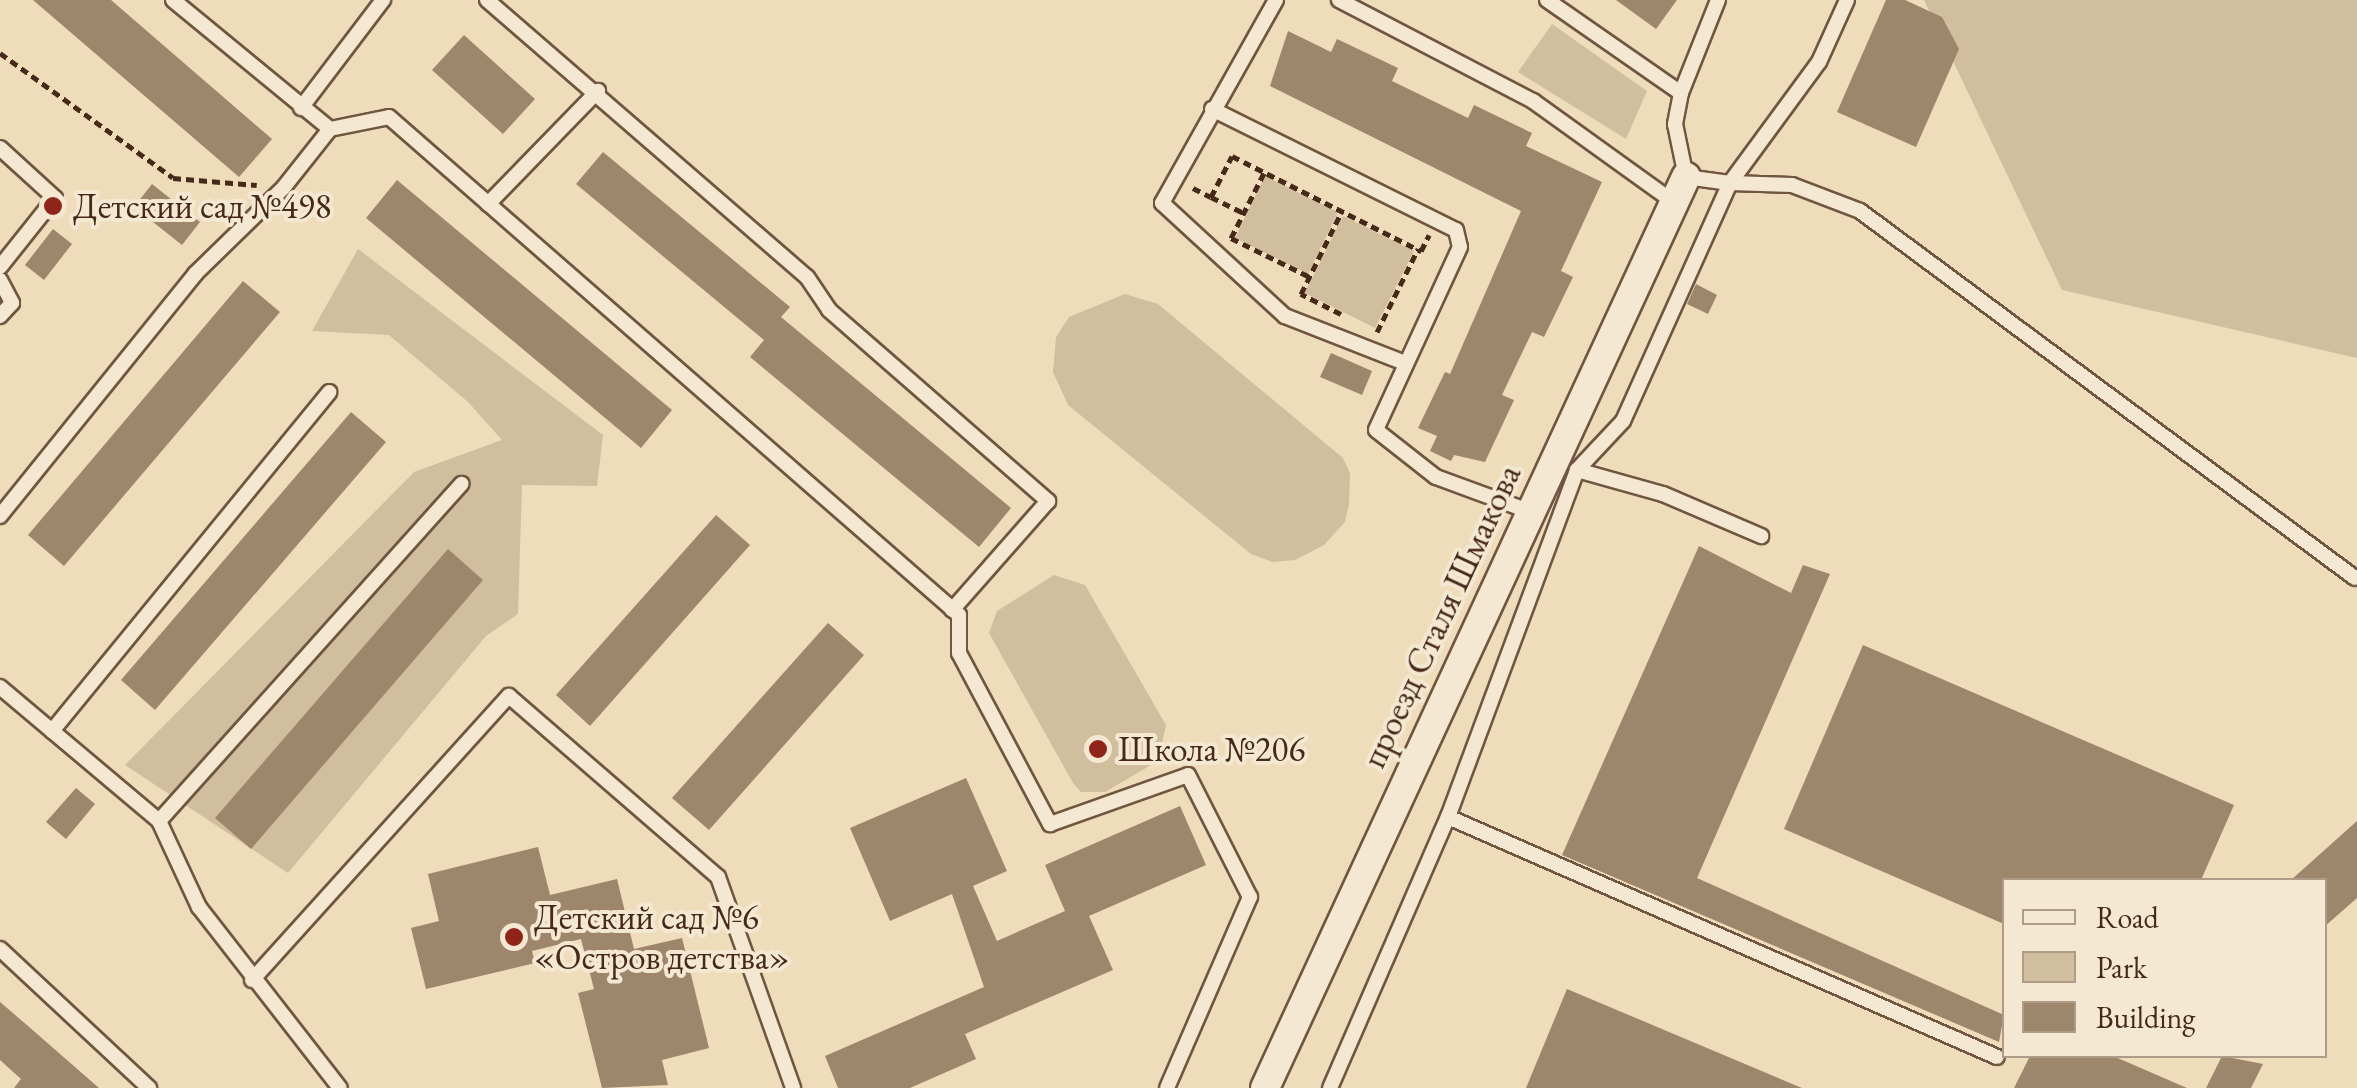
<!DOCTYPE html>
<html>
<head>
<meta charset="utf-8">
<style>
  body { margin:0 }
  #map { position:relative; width:2357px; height:1088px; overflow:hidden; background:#eedcba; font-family:"EB Garamond",serif }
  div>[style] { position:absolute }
  .green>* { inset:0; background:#d1be9e }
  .building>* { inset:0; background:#9d866c }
  .path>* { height:5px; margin-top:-2.5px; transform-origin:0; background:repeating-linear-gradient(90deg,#462918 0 8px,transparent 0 13px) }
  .roads { filter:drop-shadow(2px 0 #705640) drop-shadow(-2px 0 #705640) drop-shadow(0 2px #705640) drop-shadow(0 -2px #705640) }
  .lane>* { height:14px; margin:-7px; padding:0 7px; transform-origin:7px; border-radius:7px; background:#f4e8d2 }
  .street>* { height:28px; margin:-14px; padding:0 14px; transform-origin:14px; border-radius:14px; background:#f4e8d2 }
  .dots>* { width:28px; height:28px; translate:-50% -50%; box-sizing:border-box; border:5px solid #f4e8d2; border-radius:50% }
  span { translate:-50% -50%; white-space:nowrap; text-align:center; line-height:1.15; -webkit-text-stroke:8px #f4e8d2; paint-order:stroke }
  .poi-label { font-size:35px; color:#462918 }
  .left { translate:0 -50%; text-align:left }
  .street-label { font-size:35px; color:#462918 }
  .legend { position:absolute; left:2002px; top:878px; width:325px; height:180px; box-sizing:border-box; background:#f4e8d2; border:2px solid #ae9c88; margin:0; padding:12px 18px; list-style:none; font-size:30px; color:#462918 }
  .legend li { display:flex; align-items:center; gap:20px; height:50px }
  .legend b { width:50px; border:2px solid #ae9c88 }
</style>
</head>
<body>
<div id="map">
  <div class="green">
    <i style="clip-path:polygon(1924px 0,2357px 0,2357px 358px,2062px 290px)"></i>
    <i style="clip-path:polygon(1552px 24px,1647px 91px,1626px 139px,1518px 72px)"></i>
    <i style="clip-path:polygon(1265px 176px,1338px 212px,1308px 274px,1235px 238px)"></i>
    <i style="clip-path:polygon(1343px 216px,1414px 251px,1375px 328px,1305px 293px)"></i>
    <i style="clip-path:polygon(358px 249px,603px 435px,597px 486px,522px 485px,518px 614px,486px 636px,288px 873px,125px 765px,414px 472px,502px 440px,468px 402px,389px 335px,312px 331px)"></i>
    <i style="clip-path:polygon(1125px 294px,1158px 304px,1343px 458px,1350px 473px,1349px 504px,1345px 522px,1324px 545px,1295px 560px,1273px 562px,1251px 554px,1068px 405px,1053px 372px,1056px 337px,1069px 317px)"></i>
    <i style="clip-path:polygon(1054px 575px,1085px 585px,1166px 725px,1158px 761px,1105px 792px,1081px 792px,1073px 783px,989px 633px,997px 611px)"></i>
  </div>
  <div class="building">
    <i style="clip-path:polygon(33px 0,111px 0,272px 139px,239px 177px)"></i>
    <i style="clip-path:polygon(1616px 0,1677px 0,1656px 29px)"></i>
    <i style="clip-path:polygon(1886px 0,1905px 0,1942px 17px,1959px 49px,1916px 147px,1837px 112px)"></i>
    <i style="clip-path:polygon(1288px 31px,1331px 52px,1337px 39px,1398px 68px,1392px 81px,1468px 118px,1474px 105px,1532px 133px,1526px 146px,1602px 182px,1561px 271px,1573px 277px,1544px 337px,1532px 332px,1502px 395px,1514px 400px,1485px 462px,1454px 455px,1451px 461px,1430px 451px,1437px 436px,1418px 428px,1445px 372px,1450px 374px,1521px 211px,1270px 86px)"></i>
    <i style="clip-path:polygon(464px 35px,535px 99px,503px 134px,432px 70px)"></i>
    <i style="clip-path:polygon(603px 152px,790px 307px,781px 317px,1011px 508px,979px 547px,750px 357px,764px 340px,576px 184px)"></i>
    <i style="clip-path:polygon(397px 180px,672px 410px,641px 448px,366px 218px)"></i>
    <i style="clip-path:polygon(152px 184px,200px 222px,182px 245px,134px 207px)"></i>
    <i style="clip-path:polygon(53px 229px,72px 244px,44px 280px,25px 265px)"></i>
    <i style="clip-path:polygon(243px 281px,280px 312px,64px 566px,28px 535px)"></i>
    <i style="clip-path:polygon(1696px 284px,1717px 295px,1708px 314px,1687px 304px)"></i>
    <i style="clip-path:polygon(1331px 353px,1372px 371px,1362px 395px,1320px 377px)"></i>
    <i style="clip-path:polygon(351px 412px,386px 442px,155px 710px,121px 680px)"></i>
    <i style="clip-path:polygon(716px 515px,750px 545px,590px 726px,556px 695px)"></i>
    <i style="clip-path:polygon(1699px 546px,1791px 593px,1803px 565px,1830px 574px,1697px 878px,2004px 1015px,1999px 1042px,1562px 855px)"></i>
    <i style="clip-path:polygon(448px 549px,483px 580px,251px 849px,215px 818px)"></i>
    <i style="clip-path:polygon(828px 623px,864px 655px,709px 830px,672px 798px)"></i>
    <i style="clip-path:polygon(1863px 645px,2234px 805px,2201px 880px,2004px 880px,2004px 924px,1784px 829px)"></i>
    <i style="clip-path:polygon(966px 778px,1007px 871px,973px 886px,997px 941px,1065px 911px,1045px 865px,1180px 806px,1206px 865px,1089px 916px,1113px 970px,965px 1034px,976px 1059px,910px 1088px,838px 1088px,825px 1056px,984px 987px,952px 894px,890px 921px,850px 828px)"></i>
    <i style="clip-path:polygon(76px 788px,95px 804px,66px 839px,46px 822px)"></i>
    <i style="clip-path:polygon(2357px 821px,2357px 898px,2324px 927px,2324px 880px,2291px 880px)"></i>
    <i style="clip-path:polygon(538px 847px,550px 895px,617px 879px,634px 949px,682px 938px,709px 1048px,662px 1060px,668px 1085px,602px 1088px,578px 993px,594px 989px,581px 939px,532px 951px,535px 963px,426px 989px,411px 928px,439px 921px,428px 874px)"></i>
    <i style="clip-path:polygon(1567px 989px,1802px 1088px,1526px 1088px)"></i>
    <i style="clip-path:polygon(0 1002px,28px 1026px,99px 1088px,14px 1088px,21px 1079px,0 1060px)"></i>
    <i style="clip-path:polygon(2030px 1056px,2113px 1056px,2187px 1088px,2014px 1088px)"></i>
    <i style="clip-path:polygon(2222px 1056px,2263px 1064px,2251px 1088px,2206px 1088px)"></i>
  </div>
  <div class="path">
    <i style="left:0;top:53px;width:213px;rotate:35.8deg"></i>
    <i style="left:173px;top:178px;width:84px;rotate:4.8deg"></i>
    <i style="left:1264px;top:173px;width:73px;rotate:116.9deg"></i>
    <i style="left:1231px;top:238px;width:88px;rotate:26.3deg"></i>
    <i style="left:1193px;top:188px;width:20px;rotate:27deg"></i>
    <i style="left:1211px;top:197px;width:46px;rotate:-62.9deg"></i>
    <i style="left:1232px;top:156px;width:212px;rotate:26.7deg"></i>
    <i style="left:1421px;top:251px;width:18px;rotate:-63deg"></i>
    <i style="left:1211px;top:197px;width:37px;rotate:26deg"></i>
    <i style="left:1341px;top:314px;width:45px;rotate:-153.4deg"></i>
    <i style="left:1301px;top:294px;width:93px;rotate:-63.7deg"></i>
    <i style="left:1377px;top:332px;width:93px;rotate:-63.7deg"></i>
  </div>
  <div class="roads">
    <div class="lane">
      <i style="left:173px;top:0;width:203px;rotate:39.4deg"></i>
      <i style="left:330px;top:129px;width:60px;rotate:-11.5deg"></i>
      <i style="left:389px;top:117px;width:757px;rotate:41.14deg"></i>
      <i style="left:959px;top:615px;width:38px;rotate:90deg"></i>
      <i style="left:959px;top:653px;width:194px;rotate:62deg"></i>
      <i style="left:1050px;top:824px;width:146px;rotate:-19.5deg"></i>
      <i style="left:1188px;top:775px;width:137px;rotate:63.1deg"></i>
      <i style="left:1250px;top:897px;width:208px;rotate:113.5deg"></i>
      <i style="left:487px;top:0;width:423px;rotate:40.9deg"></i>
      <i style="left:807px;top:277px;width:40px;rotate:56deg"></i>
      <i style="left:829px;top:310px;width:291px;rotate:41.1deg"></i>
      <i style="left:1048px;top:501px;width:145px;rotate:131.4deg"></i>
      <i style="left:1276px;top:0;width:233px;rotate:119.3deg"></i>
      <i style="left:1162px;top:203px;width:167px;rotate:42.6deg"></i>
      <i style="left:1285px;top:316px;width:129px;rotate:21.4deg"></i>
      <i style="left:1339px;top:0;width:219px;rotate:27.5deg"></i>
      <i style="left:1533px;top:101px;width:175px;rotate:35.7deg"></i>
      <i style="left:1547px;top:0;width:163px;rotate:34.8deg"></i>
      <i style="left:1718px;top:0;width:100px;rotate:111.7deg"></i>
      <i style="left:1681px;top:93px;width:32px;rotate:101deg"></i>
      <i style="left:1675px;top:124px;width:54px;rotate:78.3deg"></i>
      <i style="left:1686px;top:177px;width:44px;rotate:7.8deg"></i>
      <i style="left:1730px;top:183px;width:150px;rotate:-53.7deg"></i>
      <i style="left:1819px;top:62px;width:68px;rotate:-65.7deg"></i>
      <i style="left:301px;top:108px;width:136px;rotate:-52.8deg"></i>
      <i style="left:1212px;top:109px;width:272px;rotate:26.4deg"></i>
      <i style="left:1456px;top:230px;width:17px;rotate:77deg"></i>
      <i style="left:1460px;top:247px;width:201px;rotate:114.7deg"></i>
      <i style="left:1376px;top:430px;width:76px;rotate:38.1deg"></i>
      <i style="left:1436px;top:477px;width:101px;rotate:20.2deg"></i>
      <i style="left:0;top:148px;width:74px;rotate:42.3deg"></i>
      <i style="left:55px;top:198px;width:88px;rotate:128.6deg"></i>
      <i style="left:488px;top:204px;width:158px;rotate:-45.8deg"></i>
      <i style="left:0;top:280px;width:26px;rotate:62deg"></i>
      <i style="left:12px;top:303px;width:18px;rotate:133deg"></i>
      <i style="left:1577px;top:470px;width:89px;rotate:15.6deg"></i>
      <i style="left:1663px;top:494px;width:107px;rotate:23.2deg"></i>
      <i style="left:0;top:516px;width:311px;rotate:-51.1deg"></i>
      <i style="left:195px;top:274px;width:124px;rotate:-44.3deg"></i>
      <i style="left:284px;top:187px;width:74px;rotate:-51.6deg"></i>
      <i style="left:0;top:687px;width:208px;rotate:40.1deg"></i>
      <i style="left:159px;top:821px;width:95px;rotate:65.1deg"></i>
      <i style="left:199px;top:907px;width:229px;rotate:52.1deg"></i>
      <i style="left:52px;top:731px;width:438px;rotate:-50.7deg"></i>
      <i style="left:1448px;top:817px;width:599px;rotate:23.61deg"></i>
      <i style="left:159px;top:821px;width:453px;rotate:-48.1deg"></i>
      <i style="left:0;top:949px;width:204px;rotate:43deg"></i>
      <i style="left:252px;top:980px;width:383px;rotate:-47.9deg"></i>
      <i style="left:509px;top:696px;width:276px;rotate:40.9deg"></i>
      <i style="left:718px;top:877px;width:224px;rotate:70.4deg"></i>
      <i style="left:1330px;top:1088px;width:296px;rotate:-66.5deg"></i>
      <i style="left:1448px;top:817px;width:370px;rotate:-69.6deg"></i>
      <i style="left:1577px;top:470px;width:67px;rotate:-46.8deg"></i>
      <i style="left:1623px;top:421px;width:261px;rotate:-65.8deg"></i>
      <i style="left:1730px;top:183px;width:62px;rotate:1.8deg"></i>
      <i style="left:1792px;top:185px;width:73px;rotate:20.9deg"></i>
      <i style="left:1860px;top:211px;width:616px;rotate:36.55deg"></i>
    </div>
    <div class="street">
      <i style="left:1265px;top:1088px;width:1004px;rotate:-65.2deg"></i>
    </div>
  </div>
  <div class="dots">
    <i style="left:53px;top:206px;background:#8f2418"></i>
    <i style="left:1098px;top:749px;background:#8f2418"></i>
    <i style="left:514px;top:937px;background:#8f2418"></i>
  </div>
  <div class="poi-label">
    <span class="left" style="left:73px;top:206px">Детский сад №498</span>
    <span class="left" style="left:1118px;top:749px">Школа №206</span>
    <span class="left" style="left:534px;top:937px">Детский сад №6<br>«Остров детства»</span>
  </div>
  <div class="street-label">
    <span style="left:1441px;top:616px;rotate:-65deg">проезд Сталя Шмакова</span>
  </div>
  <ul class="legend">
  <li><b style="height:12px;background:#f4e8d2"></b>Road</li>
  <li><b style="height:28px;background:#d1be9e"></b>Park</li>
  <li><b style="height:28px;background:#9d866c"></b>Building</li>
  </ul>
</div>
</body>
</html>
